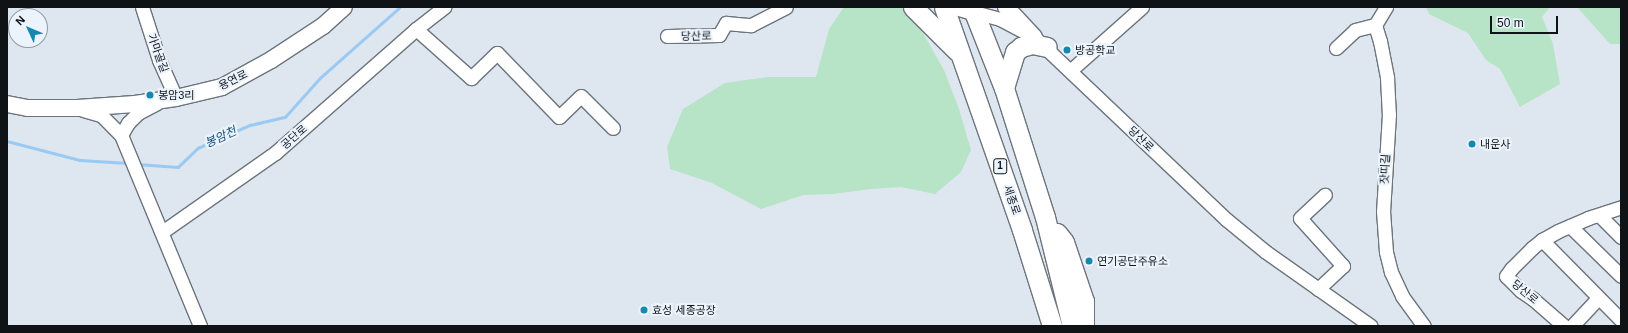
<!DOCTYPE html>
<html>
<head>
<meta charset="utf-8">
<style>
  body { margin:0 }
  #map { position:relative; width:1628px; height:333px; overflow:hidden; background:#dee7f0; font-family:Helvetica,"Noto Sans KR",sans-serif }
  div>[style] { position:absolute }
  .green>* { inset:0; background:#b7e3c7 }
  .stream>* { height:2.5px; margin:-1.25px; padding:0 1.25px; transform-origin:1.25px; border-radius:1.25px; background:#9acaf3 }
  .roads { filter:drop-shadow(1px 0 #6c747c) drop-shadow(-1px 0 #6c747c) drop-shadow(0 1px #6c747c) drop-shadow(0 -1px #6c747c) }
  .minor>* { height:13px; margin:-6.5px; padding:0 6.5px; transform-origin:6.5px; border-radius:6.5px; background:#fff }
  .major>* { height:16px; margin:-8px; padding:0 8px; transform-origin:8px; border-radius:8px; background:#fff }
  .highway>* { height:19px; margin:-9.5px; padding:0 9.5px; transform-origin:9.5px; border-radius:9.5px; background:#fff }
  .dots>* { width:11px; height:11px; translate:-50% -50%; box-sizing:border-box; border:2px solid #ebf4fd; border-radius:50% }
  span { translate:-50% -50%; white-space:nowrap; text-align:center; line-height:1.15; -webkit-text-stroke:4px #ebf4fd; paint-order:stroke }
  .shield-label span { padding:1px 3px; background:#ebf4fd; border:1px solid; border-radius:3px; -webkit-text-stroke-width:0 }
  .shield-label { font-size:10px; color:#101316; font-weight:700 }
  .street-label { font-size:11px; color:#101316 }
  .poi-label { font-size:11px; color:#101316 }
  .left { translate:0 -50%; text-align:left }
  .water-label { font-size:12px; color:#124a70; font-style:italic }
  .frame { position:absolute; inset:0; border:8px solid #101316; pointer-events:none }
  .north { position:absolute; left:8px; top:8px; width:40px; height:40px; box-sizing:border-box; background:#ebf4fd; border:1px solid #939aa1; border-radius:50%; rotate:314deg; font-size:11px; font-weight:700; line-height:16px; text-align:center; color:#101316 }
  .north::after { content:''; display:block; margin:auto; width:14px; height:18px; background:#1688ad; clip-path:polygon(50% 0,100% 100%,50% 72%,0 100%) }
  .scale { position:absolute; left:1490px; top:16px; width:68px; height:18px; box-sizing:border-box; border:2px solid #101316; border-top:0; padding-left:5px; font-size:12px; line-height:14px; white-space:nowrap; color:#101316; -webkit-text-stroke:3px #ebf4fd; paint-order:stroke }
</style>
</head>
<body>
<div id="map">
  <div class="green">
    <i style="clip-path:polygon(844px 7px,905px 7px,923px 33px,944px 70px,959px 109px,971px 150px,961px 172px,935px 194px,901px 187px,871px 189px,833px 194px,803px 195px,761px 209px,712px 183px,670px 169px,667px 147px,683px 109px,725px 83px,767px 77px,816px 77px,829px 29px)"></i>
    <i style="clip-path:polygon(1426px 7px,1550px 7px,1542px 17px,1553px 44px,1560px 84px,1520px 107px,1500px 69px,1486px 60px,1468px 33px,1429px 14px)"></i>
    <i style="clip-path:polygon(1577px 7px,1621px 7px,1621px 44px,1610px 44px)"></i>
  </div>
  <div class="stream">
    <i style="left:7px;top:141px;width:75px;rotate:14.6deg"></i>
    <i style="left:80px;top:160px;width:48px;rotate:3.6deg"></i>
    <i style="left:137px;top:164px;width:41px;rotate:4.2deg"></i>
    <i style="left:178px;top:167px;width:28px;rotate:-44deg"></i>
    <i style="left:198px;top:148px;width:57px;rotate:-23.9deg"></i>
    <i style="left:250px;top:125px;width:36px;rotate:-13deg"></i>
    <i style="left:285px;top:117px;width:52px;rotate:-48.1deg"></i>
    <i style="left:320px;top:78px;width:107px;rotate:-41.6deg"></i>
  </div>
  <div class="roads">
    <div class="minor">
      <i style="left:142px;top:7px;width:56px;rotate:72.2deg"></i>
      <i style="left:159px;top:60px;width:42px;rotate:65.9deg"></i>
      <i style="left:1386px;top:7px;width:21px;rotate:121deg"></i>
      <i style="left:1375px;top:25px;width:17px;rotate:73deg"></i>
      <i style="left:1380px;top:41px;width:38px;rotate:79deg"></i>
      <i style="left:1387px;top:78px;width:36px;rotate:87deg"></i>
      <i style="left:1389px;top:114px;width:97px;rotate:93.5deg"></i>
      <i style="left:1383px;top:211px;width:41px;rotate:85.8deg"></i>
      <i style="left:1386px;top:252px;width:21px;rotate:76deg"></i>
      <i style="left:1391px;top:272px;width:26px;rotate:65deg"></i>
      <i style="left:1402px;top:296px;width:37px;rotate:54deg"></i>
      <i style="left:974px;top:12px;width:27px;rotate:15deg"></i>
      <i style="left:1000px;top:19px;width:38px;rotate:28deg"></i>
      <i style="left:1034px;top:37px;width:266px;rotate:43.5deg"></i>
      <i style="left:1227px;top:220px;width:50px;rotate:39.4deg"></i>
      <i style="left:1266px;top:252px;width:128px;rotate:35.2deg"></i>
      <i style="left:416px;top:29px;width:74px;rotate:41.7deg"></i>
      <i style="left:471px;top:78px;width:36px;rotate:-44deg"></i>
      <i style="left:497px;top:53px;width:89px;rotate:45.9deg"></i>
      <i style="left:559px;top:117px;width:30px;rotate:-44deg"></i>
      <i style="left:581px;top:96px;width:45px;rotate:45deg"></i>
      <i style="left:667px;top:36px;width:52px;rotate:-1.1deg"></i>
      <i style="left:719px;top:35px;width:14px;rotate:-60deg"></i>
      <i style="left:726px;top:23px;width:25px;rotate:5deg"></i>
      <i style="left:751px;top:25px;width:39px;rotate:-27deg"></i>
      <i style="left:1336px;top:48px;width:26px;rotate:-43deg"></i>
      <i style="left:1355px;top:30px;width:21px;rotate:-14deg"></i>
      <i style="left:1071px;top:70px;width:95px;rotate:-41.6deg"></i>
      <i style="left:83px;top:110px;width:19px;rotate:16deg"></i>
      <i style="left:101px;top:115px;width:28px;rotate:45deg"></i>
      <i style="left:121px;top:135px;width:207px;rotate:67.5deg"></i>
      <i style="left:121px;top:135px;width:14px;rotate:-60deg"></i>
      <i style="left:128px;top:123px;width:14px;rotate:-45deg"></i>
      <i style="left:138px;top:113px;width:21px;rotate:-28deg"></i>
      <i style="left:1599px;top:215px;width:31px;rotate:45deg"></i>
      <i style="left:1570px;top:226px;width:71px;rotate:44.4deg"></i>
      <i style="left:162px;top:232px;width:138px;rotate:-35deg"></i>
      <i style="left:275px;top:153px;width:188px;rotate:-41.3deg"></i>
      <i style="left:416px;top:29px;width:36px;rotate:-38deg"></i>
      <i style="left:1542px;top:240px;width:112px;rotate:45.4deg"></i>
      <i style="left:1318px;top:289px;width:34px;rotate:-43deg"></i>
      <i style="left:1343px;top:266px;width:64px;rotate:-131.9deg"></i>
      <i style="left:1300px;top:218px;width:34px;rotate:-43deg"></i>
      <i style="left:1564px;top:326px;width:41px;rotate:-138.9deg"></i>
      <i style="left:1533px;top:299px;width:14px;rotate:-146deg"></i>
      <i style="left:1521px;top:291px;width:21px;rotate:-135deg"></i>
      <i style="left:1506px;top:276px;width:9px;rotate:-54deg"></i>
      <i style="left:1511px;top:269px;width:30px;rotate:-45deg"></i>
      <i style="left:1532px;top:248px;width:13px;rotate:-39deg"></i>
      <i style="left:1542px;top:240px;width:18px;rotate:-29deg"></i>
      <i style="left:1558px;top:231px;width:33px;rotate:-23deg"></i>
      <i style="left:1588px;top:218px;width:35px;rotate:-18deg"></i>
      <i style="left:1572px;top:326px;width:38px;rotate:-47deg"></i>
    </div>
    <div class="major">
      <i style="left:956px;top:7px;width:19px;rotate:16deg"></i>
      <i style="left:1006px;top:7px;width:41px;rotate:47deg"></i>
      <i style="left:7px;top:104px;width:21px;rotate:11deg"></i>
      <i style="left:28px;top:108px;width:49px"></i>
      <i style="left:77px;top:108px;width:58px;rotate:-3.9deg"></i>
      <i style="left:135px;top:104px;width:41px;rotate:-8.3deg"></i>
      <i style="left:176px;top:98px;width:47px;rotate:-13.4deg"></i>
      <i style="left:222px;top:87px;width:56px;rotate:-28.9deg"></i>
      <i style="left:271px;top:60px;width:62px;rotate:-33.2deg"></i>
      <i style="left:323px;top:26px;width:28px;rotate:-42deg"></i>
    </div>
    <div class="highway">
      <i style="left:913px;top:7px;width:62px;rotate:45deg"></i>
      <i style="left:944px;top:7px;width:236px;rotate:70.7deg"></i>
      <i style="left:1022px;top:230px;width:101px;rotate:72.6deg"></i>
      <i style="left:974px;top:12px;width:82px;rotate:68.5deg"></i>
      <i style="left:1004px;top:88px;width:135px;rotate:72.4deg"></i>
      <i style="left:1045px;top:217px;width:112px;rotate:76.1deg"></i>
      <i style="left:1004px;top:88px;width:38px;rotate:-73deg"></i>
      <i style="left:1015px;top:52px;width:8px;rotate:-40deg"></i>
      <i style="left:1021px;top:47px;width:11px;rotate:-15deg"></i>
      <i style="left:1032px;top:44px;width:15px;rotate:11deg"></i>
      <i style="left:1057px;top:233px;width:11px;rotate:52deg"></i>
      <i style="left:1064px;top:242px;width:62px;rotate:71.3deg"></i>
      <i style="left:1084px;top:301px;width:25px;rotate:90deg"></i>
    </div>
  </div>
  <div class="dots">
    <i style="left:1067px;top:50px;background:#1688ad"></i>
    <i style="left:150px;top:95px;background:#1688ad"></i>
    <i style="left:1472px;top:144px;background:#1688ad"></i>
    <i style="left:1089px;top:261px;background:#1688ad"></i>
    <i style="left:644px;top:310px;background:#1688ad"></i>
  </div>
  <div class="shield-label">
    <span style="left:1000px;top:166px">1</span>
  </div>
  <div class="street-label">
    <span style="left:696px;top:36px;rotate:-1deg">당산로</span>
    <span style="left:158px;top:53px;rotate:70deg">가마골길</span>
    <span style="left:233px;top:80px;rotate:-26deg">용연로</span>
    <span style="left:294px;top:137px;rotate:-41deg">공단로</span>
    <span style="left:1141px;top:139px;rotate:44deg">당산로</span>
    <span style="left:1385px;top:169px;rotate:-87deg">잣띠길</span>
    <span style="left:1012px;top:200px;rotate:71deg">세종로</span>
    <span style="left:1525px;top:292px;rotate:40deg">당산로</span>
  </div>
  <div class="poi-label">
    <span class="left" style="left:1075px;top:50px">방공학교</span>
    <span class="left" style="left:158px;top:95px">봉암3리</span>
    <span class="left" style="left:1480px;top:144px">내운사</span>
    <span class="left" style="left:1097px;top:261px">연기공단주유소</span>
    <span class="left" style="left:652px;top:310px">효성 세종공장</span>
  </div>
  <div class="water-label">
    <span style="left:221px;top:138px;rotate:-25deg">봉암천</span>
  </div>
  <div class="frame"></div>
  <div class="north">N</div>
  <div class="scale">50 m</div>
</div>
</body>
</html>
